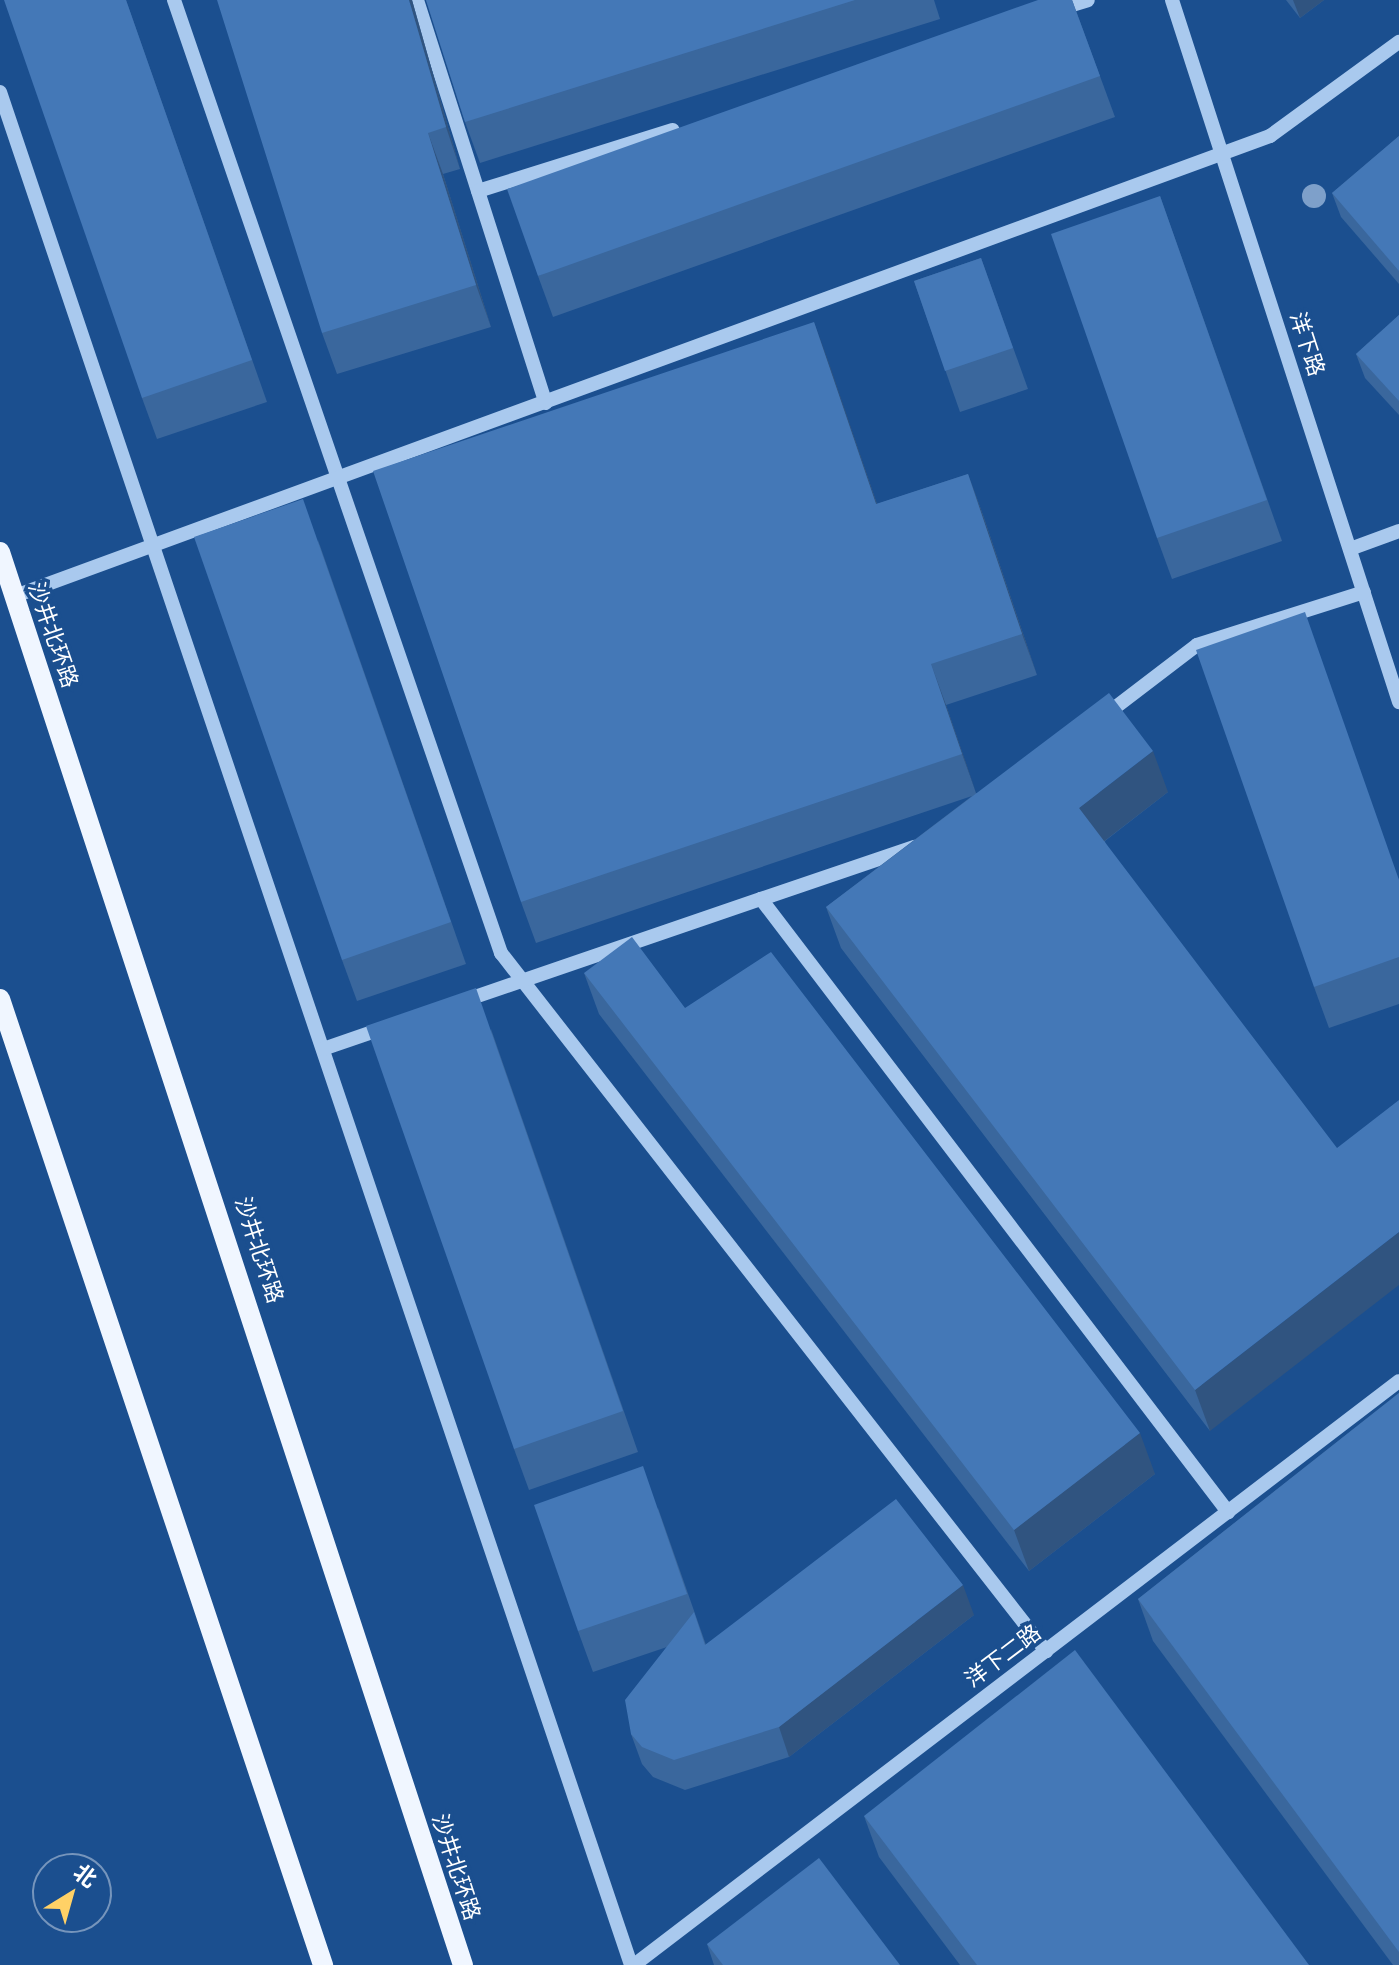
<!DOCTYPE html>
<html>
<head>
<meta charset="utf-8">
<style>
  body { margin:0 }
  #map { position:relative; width:1399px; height:1965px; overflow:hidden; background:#1b4f8f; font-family:Mulish,"Noto Sans SC",sans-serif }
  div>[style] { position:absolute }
  .minor>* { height:14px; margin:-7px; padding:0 7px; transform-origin:7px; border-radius:7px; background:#a9c9ee }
  .major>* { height:20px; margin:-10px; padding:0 10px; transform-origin:10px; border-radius:10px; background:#f0f6ff }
  .trees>* { width:24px; height:24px; margin:-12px; border-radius:50%; background:#7ea0ca }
  .wall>* { inset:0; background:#3a679d }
  .shaded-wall>* { inset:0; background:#305480 }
  .building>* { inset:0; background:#4478b7 }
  span { translate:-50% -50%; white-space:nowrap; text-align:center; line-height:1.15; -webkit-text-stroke:7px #1b4f8f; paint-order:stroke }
  .street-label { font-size:22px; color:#fff }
  .north { position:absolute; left:32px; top:1853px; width:80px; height:80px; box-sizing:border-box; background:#1b4f8f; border:2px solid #7695bc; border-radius:50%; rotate:37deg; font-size:22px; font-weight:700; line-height:32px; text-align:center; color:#fff }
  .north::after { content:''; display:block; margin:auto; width:28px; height:36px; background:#ffd166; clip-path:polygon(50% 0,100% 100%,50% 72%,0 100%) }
</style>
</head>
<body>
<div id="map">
  <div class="minor">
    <i style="left:174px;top:0;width:1008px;rotate:71.06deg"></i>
    <i style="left:501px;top:953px;width:886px;rotate:52.02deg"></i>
    <i style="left:417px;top:0;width:423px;rotate:72.3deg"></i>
    <i style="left:1172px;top:0;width:738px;rotate:72.08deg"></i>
    <i style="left:1059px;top:9px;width:30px;rotate:-17deg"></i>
    <i style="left:0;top:92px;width:1976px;rotate:71.38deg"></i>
    <i style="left:478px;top:191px;width:204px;rotate:-17.4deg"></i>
    <i style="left:1350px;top:549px;width:52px;rotate:-20.2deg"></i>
    <i style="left:15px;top:596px;width:1337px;rotate:-20.13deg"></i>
    <i style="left:1270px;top:136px;width:160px;rotate:-36.1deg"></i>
    <i style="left:1104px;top:716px;width:117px;rotate:-37.4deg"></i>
    <i style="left:1197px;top:645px;width:175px;rotate:-17.6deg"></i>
    <i style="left:761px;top:899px;width:162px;rotate:-18.8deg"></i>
    <i style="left:463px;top:1001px;width:315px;rotate:-18.9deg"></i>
    <i style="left:761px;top:899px;width:771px;rotate:52.7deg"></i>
    <i style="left:323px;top:1049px;width:68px;rotate:-19deg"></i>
    <i style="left:634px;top:1965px;width:962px;rotate:-37.36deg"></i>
  </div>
  <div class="major">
    <i style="left:0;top:552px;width:1487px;rotate:71.86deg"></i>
    <i style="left:0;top:999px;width:1019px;rotate:71.51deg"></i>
  </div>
  <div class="trees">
    <i style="left:1314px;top:196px"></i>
  </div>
  <div class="wall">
    <i style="clip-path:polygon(126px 0,267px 402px,157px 439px,142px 398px)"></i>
    <i style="clip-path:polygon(412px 0,460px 169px,443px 174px,491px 327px,337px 374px,322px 333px)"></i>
    <i style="clip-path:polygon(426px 0,934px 0,940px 19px,480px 163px,465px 122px)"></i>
    <i style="clip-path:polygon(1072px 0,1115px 117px,553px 317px,538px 276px)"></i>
    <i style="clip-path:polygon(1286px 0,1324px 0,1300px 18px)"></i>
    <i style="clip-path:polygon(1399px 136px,1399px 284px,1341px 217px,1332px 193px)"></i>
    <i style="clip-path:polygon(1160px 196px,1282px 541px,1172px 579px,1157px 538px)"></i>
    <i style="clip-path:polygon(981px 258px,1028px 389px,960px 412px,914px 281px)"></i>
    <i style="clip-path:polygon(1399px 315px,1399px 415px,1365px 378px,1356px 354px)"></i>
    <i style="clip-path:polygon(814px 322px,877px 504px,968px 474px,983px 515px,1037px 675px,946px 705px,976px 793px,1168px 792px,1105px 841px,1210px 1431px,841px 948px,826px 907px,972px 796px,536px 943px,521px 902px)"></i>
    <i style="clip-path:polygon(318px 540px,466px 964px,357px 1001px,342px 960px)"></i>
    <i style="clip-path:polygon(1399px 878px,1399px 1004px,1329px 1028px,1314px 987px)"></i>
    <i style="clip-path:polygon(584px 973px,685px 1008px,1155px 1474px,1029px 1571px,599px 1014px)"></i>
    <i style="clip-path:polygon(491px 1029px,638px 1452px,529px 1490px,514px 1449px)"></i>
    <i style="clip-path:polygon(1399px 1393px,1399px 1965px,1393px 1965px,1153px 1641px,1138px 1599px)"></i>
    <i style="clip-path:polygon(658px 1508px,706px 1645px,974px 1615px,789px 1757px,685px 1790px,653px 1777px,642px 1764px,631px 1734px,667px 1647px,593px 1672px,578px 1631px)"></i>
    <i style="clip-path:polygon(864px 1816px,1309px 1965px,960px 1965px,879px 1857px)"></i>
    <i style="clip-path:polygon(707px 1944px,900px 1965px,714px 1965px)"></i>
  </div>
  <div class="shaded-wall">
    <i style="clip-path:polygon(409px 0,412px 0,460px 169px,446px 127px)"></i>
    <i style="clip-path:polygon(1293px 0,1324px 0,1300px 18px)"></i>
    <i style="clip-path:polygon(428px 133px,443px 174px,491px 327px,476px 285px)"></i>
    <i style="clip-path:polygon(814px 322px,829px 363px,891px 545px,876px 504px)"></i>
    <i style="clip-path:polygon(968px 474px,983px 515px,1037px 675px,1022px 634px)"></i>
    <i style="clip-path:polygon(931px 664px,946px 705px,977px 795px,962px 754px)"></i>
    <i style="clip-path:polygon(1153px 751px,1168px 792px,1094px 849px,1079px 808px)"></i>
    <i style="clip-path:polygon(1399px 1232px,1399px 1285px,1210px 1431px,1195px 1390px)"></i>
    <i style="clip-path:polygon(1140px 1433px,1155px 1474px,1029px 1571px,1014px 1530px)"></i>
    <i style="clip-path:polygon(963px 1585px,974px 1615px,789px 1757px,779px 1727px)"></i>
  </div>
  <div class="building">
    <i style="clip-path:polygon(4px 0,126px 0,252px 360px,142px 398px)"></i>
    <i style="clip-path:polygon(217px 0,409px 0,446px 127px,428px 133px,476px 285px,322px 333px)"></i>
    <i style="clip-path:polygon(426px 0,855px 0,465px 122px)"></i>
    <i style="clip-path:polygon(1038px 0,1072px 0,1100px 76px,538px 276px,507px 189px)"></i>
    <i style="clip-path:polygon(1399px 136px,1399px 271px,1332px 193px)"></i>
    <i style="clip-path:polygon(1160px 196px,1267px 500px,1157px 538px,1051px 234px)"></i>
    <i style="clip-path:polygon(981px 258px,1013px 348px,945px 371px,914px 281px)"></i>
    <i style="clip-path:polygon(1399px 315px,1399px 401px,1356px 354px)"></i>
    <i style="clip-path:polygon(814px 322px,876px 504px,968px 474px,1022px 634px,931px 664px,962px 754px,521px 902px,373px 471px)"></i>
    <i style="clip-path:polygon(303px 499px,451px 922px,342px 960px,194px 537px)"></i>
    <i style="clip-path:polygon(1305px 612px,1399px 880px,1399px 957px,1314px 987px,1196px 650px)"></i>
    <i style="clip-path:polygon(1109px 693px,1153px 751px,1079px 808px,1337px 1148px,1399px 1100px,1399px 1232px,1195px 1390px,826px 907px)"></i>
    <i style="clip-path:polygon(632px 937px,685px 1008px,771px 952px,1140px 1433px,1014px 1530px,584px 973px)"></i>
    <i style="clip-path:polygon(476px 988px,623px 1411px,514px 1449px,366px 1026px)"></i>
    <i style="clip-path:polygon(1399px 1393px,1399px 1952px,1138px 1599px)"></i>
    <i style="clip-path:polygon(643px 1466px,687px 1594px,578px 1631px,534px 1505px)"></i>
    <i style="clip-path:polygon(896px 1499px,963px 1585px,779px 1727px,674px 1760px,642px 1747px,631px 1734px,625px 1700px,694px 1612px,705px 1645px)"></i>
    <i style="clip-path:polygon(1075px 1650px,1309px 1965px,977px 1965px,864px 1816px)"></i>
    <i style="clip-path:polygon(819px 1858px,900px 1965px,723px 1965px,707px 1944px)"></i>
  </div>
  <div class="street-label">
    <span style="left:1307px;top:344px;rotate:72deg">洋下路</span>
    <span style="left:53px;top:635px;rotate:71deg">沙井北环路</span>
    <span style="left:259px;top:1250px;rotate:72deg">沙井北环路</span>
    <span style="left:1003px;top:1656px;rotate:-37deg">洋下二路</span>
    <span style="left:456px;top:1867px;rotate:72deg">沙井北环路</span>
  </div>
  <div class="north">北</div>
</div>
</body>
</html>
